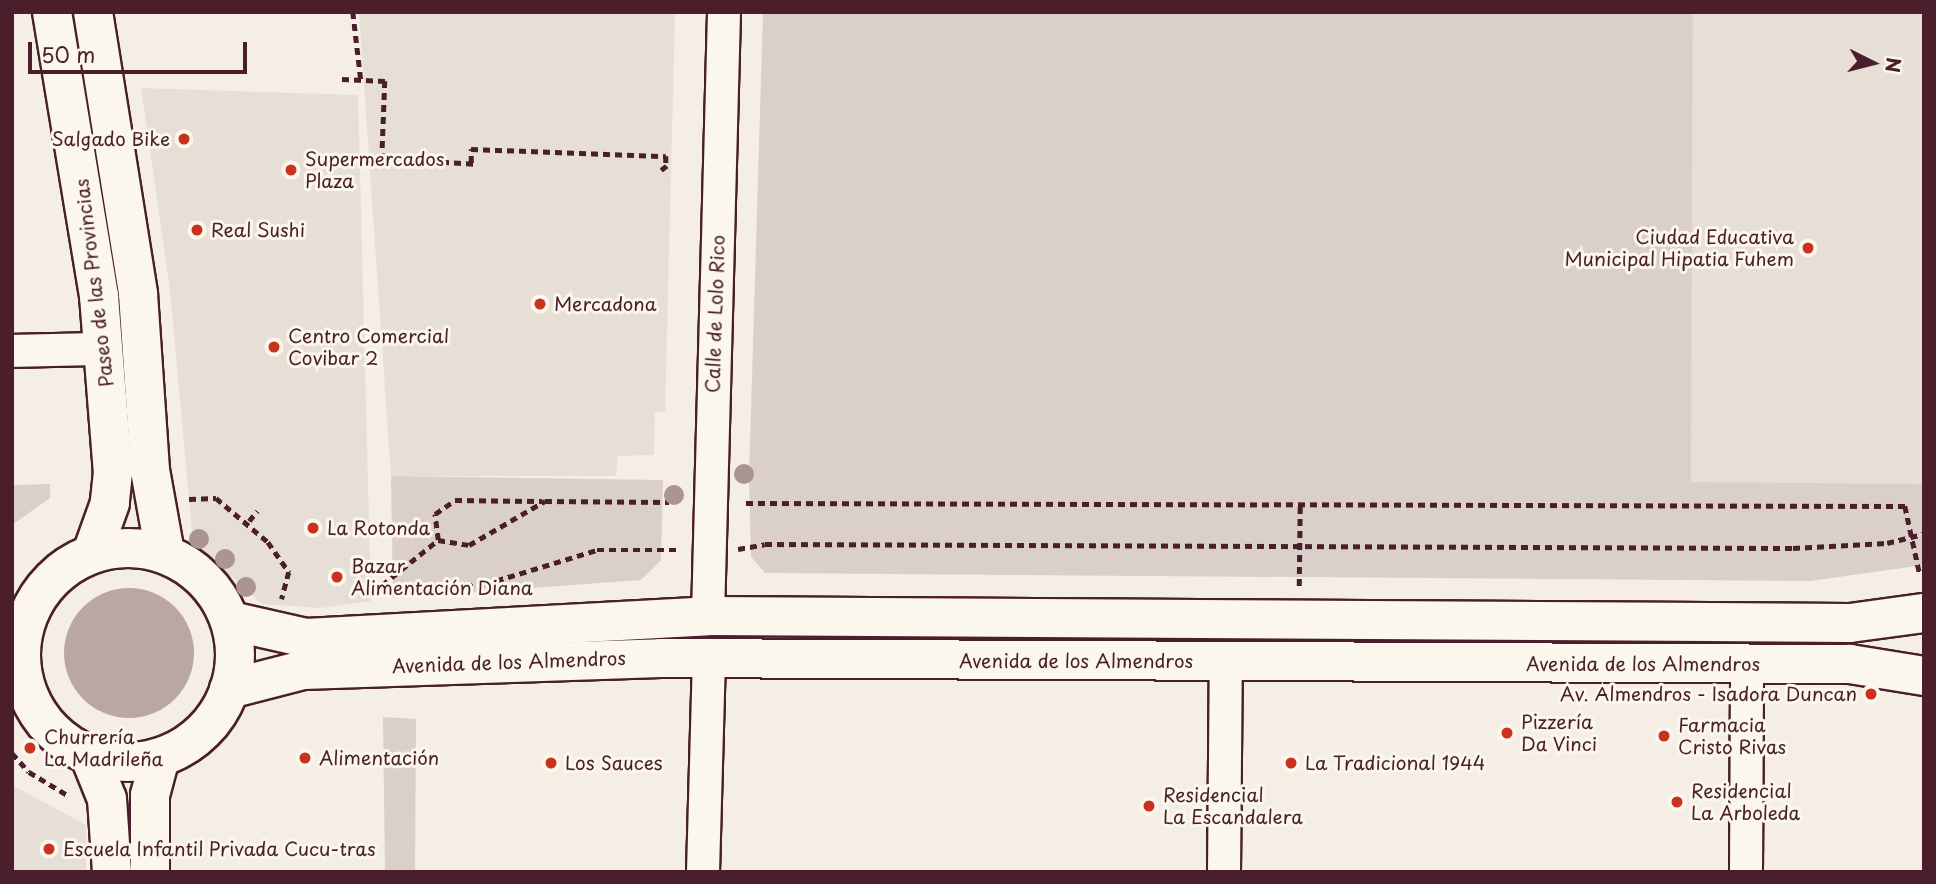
<!DOCTYPE html>
<html>
<head>
<meta charset="utf-8">
<style>
  body { margin:0 }
  #map { position:relative; width:1936px; height:884px; overflow:hidden; background:#f4eee4; font-family:"Playpen Sans",sans-serif }
  div>[style] { position:absolute }
  .built>* { inset:0; background:#e7dfd6 }
  .green>* { inset:0; background:#dbd0c9 }
  .water>* { inset:0; background:#baa7a5 }
  .round { border-radius:50% }
  .path>* { height:4.5px; margin-top:-2.25px; transform-origin:0; background:repeating-linear-gradient(90deg,#4a1f2b 0 7px,transparent 0 12px) }
  .roads { filter:drop-shadow(2px 0 #4a1f2b) drop-shadow(-2px 0 #4a1f2b) drop-shadow(0 2px #4a1f2b) drop-shadow(0 -2px #4a1f2b) }
  .minor>* { height:32px; margin:-16px; padding:0 16px; transform-origin:16px; border-radius:16px; background:#fbf7ec }
  .tertiary>* { height:38px; margin:-19px; padding:0 19px; transform-origin:19px; border-radius:19px; background:#fbf7ec }
  .tertiary>.ring { margin:-19px; padding:0; box-sizing:content-box; background:none; border:38px solid #fbf7ec; border-radius:50% }
  .trees>* { width:20px; height:20px; margin:-10px; border-radius:50%; background:#aa9494 }
  .dots>* { width:19px; height:19px; translate:-50% -50%; box-sizing:border-box; border:4px solid #fbf7ec; border-radius:50% }
  span { translate:-50% -50%; white-space:nowrap; text-align:center; line-height:1.15; -webkit-text-stroke:6px #fbf7ec; paint-order:stroke }
  .poi-label { font-size:19px; color:#4a1f2b }
  .right { translate:-100% -50%; text-align:right }
  .left { translate:0 -50%; text-align:left }
  .street-label { font-size:19px; color:#4a1f2b }
  .frame { position:absolute; inset:0; border:14px solid #4a1f2b; pointer-events:none }
  .north { position:absolute; left:1838px; top:28px; width:70px; height:70px; -webkit-text-stroke:5px #fbf7ec; paint-order:stroke; rotate:96deg; font-size:19px; font-weight:700; line-height:28px; text-align:center; color:#4a1f2b }
  .north::after { content:''; display:block; margin:auto; width:24px; height:32px; background:#4a1f2b; clip-path:polygon(50% 0,100% 100%,50% 72%,0 100%) }
  .scale { position:absolute; left:28px; top:42px; width:219px; height:32px; box-sizing:border-box; border:4px solid #4a1f2b; border-top:0; padding-left:9px; font-size:21px; line-height:24px; white-space:nowrap; color:#4a1f2b; -webkit-text-stroke:5px #fbf7ec; paint-order:stroke }
</style>
</head>
<body>
<div id="map">
  <div class="built">
    <i style="clip-path:polygon(359px 12px,675px 12px,665px 412px,655px 412px,654px 455px,618px 456px,616px 476px,391px 476px)"></i>
    <i style="clip-path:polygon(1693px 12px,1924px 12px,1924px 484px,1691px 483px)"></i>
    <i style="clip-path:polygon(141px 88px,358px 95px,371px 601px,321px 608px,262px 604px,193px 542px,170px 291px)"></i>
    <i style="clip-path:polygon(12px 785px,86px 825px,86px 872px,12px 872px)"></i>
  </div>
  <div class="green">
    <i style="clip-path:polygon(763px 12px,1693px 12px,1691px 482px,1924px 484px,1924px 565px,1810px 581px,765px 573px,751px 557px,749px 478px)"></i>
    <i style="clip-path:polygon(391px 476px,663px 480px,661px 560px,641px 580px,393px 598px)"></i>
    <i style="clip-path:polygon(50px 484px,50px 498px,12px 525px,12px 485px)"></i>
    <i style="clip-path:polygon(383px 717px,416px 719px,415px 872px,385px 872px)"></i>
  </div>
  <div class="water">
    <i class="round" style="left:64px;top:588px;width:130px;height:130px"></i>
  </div>
  <div class="path">
    <i style="left:353px;top:12px;width:68px;rotate:83.3deg"></i>
    <i style="left:342px;top:79px;width:43px;rotate:2.7deg"></i>
    <i style="left:385px;top:81px;width:77px;rotate:92.2deg"></i>
    <i style="left:382px;top:158px;width:96px;rotate:3.6deg"></i>
    <i style="left:471px;top:163px;width:14px;rotate:-90deg"></i>
    <i style="left:471px;top:149px;width:195px;rotate:2.1deg"></i>
    <i style="left:666px;top:156px;width:7px;rotate:90deg"></i>
    <i style="left:661px;top:170px;width:11px;rotate:-38deg"></i>
    <i style="left:189px;top:499px;width:27px;rotate:-2deg"></i>
    <i style="left:216px;top:498px;width:68px;rotate:40.2deg"></i>
    <i style="left:268px;top:542px;width:37px;rotate:55deg"></i>
    <i style="left:289px;top:572px;width:28px;rotate:105deg"></i>
    <i style="left:746px;top:503px;width:1159px;rotate:0.15deg"></i>
    <i style="left:1905px;top:506px;width:71px;rotate:77.7deg"></i>
    <i style="left:249px;top:521px;width:13px;rotate:-51deg"></i>
    <i style="left:438px;top:540px;width:26px;rotate:-97deg"></i>
    <i style="left:435px;top:514px;width:24px;rotate:-35deg"></i>
    <i style="left:455px;top:500px;width:87px;rotate:0.7deg"></i>
    <i style="left:738px;top:549px;width:27px;rotate:-10deg"></i>
    <i style="left:765px;top:544px;width:1028px;rotate:0.22deg"></i>
    <i style="left:1793px;top:548px;width:94px;rotate:-3deg"></i>
    <i style="left:1887px;top:543px;width:38px;rotate:-14deg"></i>
    <i style="left:382px;top:585px;width:72px;rotate:-38.8deg"></i>
    <i style="left:438px;top:540px;width:31px;rotate:9deg"></i>
    <i style="left:469px;top:545px;width:88px;rotate:-30.1deg"></i>
    <i style="left:545px;top:501px;width:124px;rotate:0.5deg"></i>
    <i style="left:1299px;top:586px;width:81px;rotate:-89.3deg"></i>
    <i style="left:382px;top:593px;width:103px;rotate:-5deg"></i>
    <i style="left:485px;top:584px;width:117px;rotate:-16.9deg"></i>
    <i style="left:597px;top:550px;width:83px"></i>
    <i style="left:12px;top:753px;width:25px;rotate:48deg"></i>
    <i style="left:29px;top:772px;width:47px;rotate:31deg"></i>
  </div>
  <div class="roads">
    <div class="minor">
      <i style="left:12px;top:351px;width:91px;rotate:-1.3deg"></i>
      <i style="left:708px;top:616px;width:604px;rotate:-88.48deg"></i>
      <i style="left:703px;top:872px;width:214px;rotate:-88.4deg"></i>
      <i style="left:1224px;top:872px;width:211px;rotate:-89.5deg"></i>
      <i style="left:1746px;top:872px;width:208px;rotate:-89.7deg"></i>
    </div>
    <div class="tertiary">
      <i style="left:52px;top:12px;width:288px;rotate:80.6deg"></i>
      <i style="left:99px;top:296px;width:177px;rotate:85.5deg"></i>
      <i style="left:113px;top:472px;width:31px;rotate:96deg"></i>
      <i style="left:110px;top:503px;width:53px;rotate:109.8deg"></i>
      <i style="left:93px;top:12px;width:286px;rotate:80.9deg"></i>
      <i style="left:138px;top:294px;width:176px;rotate:86.1deg"></i>
      <i style="left:150px;top:470px;width:84px;rotate:79.8deg"></i>
      <i class="ring" style="left:21px;top:548px;width:176px;height:176px"></i>
      <i style="left:231px;top:621px;width:77px;rotate:12.8deg"></i>
      <i style="left:306px;top:638px;width:403px;rotate:-3.1deg"></i>
      <i style="left:708px;top:616px;width:1142px;rotate:0.35deg"></i>
      <i style="left:1850px;top:623px;width:75px;rotate:-7.7deg"></i>
      <i style="left:229px;top:689px;width:76px;rotate:-14.4deg"></i>
      <i style="left:303px;top:670px;width:358px;rotate:-1.9deg"></i>
      <i style="left:661px;top:658px;width:1189px;rotate:0.29deg"></i>
      <i style="left:1850px;top:664px;width:75px;rotate:9.2deg"></i>
      <i style="left:90px;top:757px;width:45px;rotate:68deg"></i>
      <i style="left:107px;top:799px;width:73px;rotate:86.1deg"></i>
      <i style="left:150px;top:872px;width:77px;rotate:-90deg"></i>
      <i style="left:150px;top:795px;width:38px;rotate:-75deg"></i>
    </div>
  </div>
  <div class="trees">
    <i style="left:744px;top:474px"></i>
    <i style="left:674px;top:495px"></i>
    <i style="left:199px;top:539px"></i>
    <i style="left:225px;top:559px"></i>
    <i style="left:246px;top:587px"></i>
  </div>
  <div class="dots">
    <i style="left:184px;top:139px;background:#c8321e"></i>
    <i style="left:291px;top:170px;background:#c8321e"></i>
    <i style="left:197px;top:230px;background:#c8321e"></i>
    <i style="left:1808px;top:248px;background:#c8321e"></i>
    <i style="left:540px;top:304px;background:#c8321e"></i>
    <i style="left:274px;top:347px;background:#c8321e"></i>
    <i style="left:313px;top:528px;background:#c8321e"></i>
    <i style="left:337px;top:577px;background:#c8321e"></i>
    <i style="left:1871px;top:694px;background:#c8321e"></i>
    <i style="left:1507px;top:733px;background:#c8321e"></i>
    <i style="left:1664px;top:736px;background:#c8321e"></i>
    <i style="left:30px;top:748px;background:#c8321e"></i>
    <i style="left:305px;top:758px;background:#c8321e"></i>
    <i style="left:551px;top:763px;background:#c8321e"></i>
    <i style="left:1291px;top:763px;background:#c8321e"></i>
    <i style="left:1677px;top:802px;background:#c8321e"></i>
    <i style="left:1149px;top:806px;background:#c8321e"></i>
    <i style="left:49px;top:849px;background:#c8321e"></i>
  </div>
  <div class="poi-label">
    <span class="right" style="left:170px;top:139px">Salgado Bike</span>
    <span class="left" style="left:305px;top:170px">Supermercados<br>Plaza</span>
    <span class="left" style="left:211px;top:230px">Real Sushi</span>
    <span class="right" style="left:1794px;top:248px">Ciudad Educativa<br>Municipal Hipatia Fuhem</span>
    <span class="left" style="left:554px;top:304px">Mercadona</span>
    <span class="left" style="left:288px;top:347px">Centro Comercial<br>Covibar 2</span>
    <span class="left" style="left:327px;top:528px">La Rotonda</span>
    <span class="left" style="left:351px;top:577px">Bazar<br>Alimentación Diana</span>
    <span class="right" style="left:1857px;top:694px">Av. Almendros - Isadora Duncan</span>
    <span class="left" style="left:1521px;top:733px">Pizzería<br>Da Vinci</span>
    <span class="left" style="left:1678px;top:736px">Farmacia<br>Cristo Rivas</span>
    <span class="left" style="left:44px;top:748px">Churrería<br>La Madrileña</span>
    <span class="left" style="left:319px;top:758px">Alimentación</span>
    <span class="left" style="left:565px;top:763px">Los Sauces</span>
    <span class="left" style="left:1305px;top:763px">La Tradicional 1944</span>
    <span class="left" style="left:1691px;top:802px">Residencial<br>La Arboleda</span>
    <span class="left" style="left:1163px;top:806px">Residencial<br>La Escandalera</span>
    <span class="left" style="left:63px;top:849px">Escuela Infantil Privada Cucu-tras</span>
  </div>
  <div class="street-label">
    <span style="left:94px;top:283px;rotate:-97deg">Paseo de las Provincias</span>
    <span style="left:715px;top:314px;rotate:-88deg">Calle de Lolo Rico</span>
    <span style="left:1076px;top:661px">Avenida de los Almendros</span>
    <span style="left:509px;top:662px;rotate:-2deg">Avenida de los Almendros</span>
    <span style="left:1643px;top:664px">Avenida de los Almendros</span>
  </div>
  <div class="frame"></div>
  <div class="north">N</div>
  <div class="scale">50 m</div>
</div>
</body>
</html>
